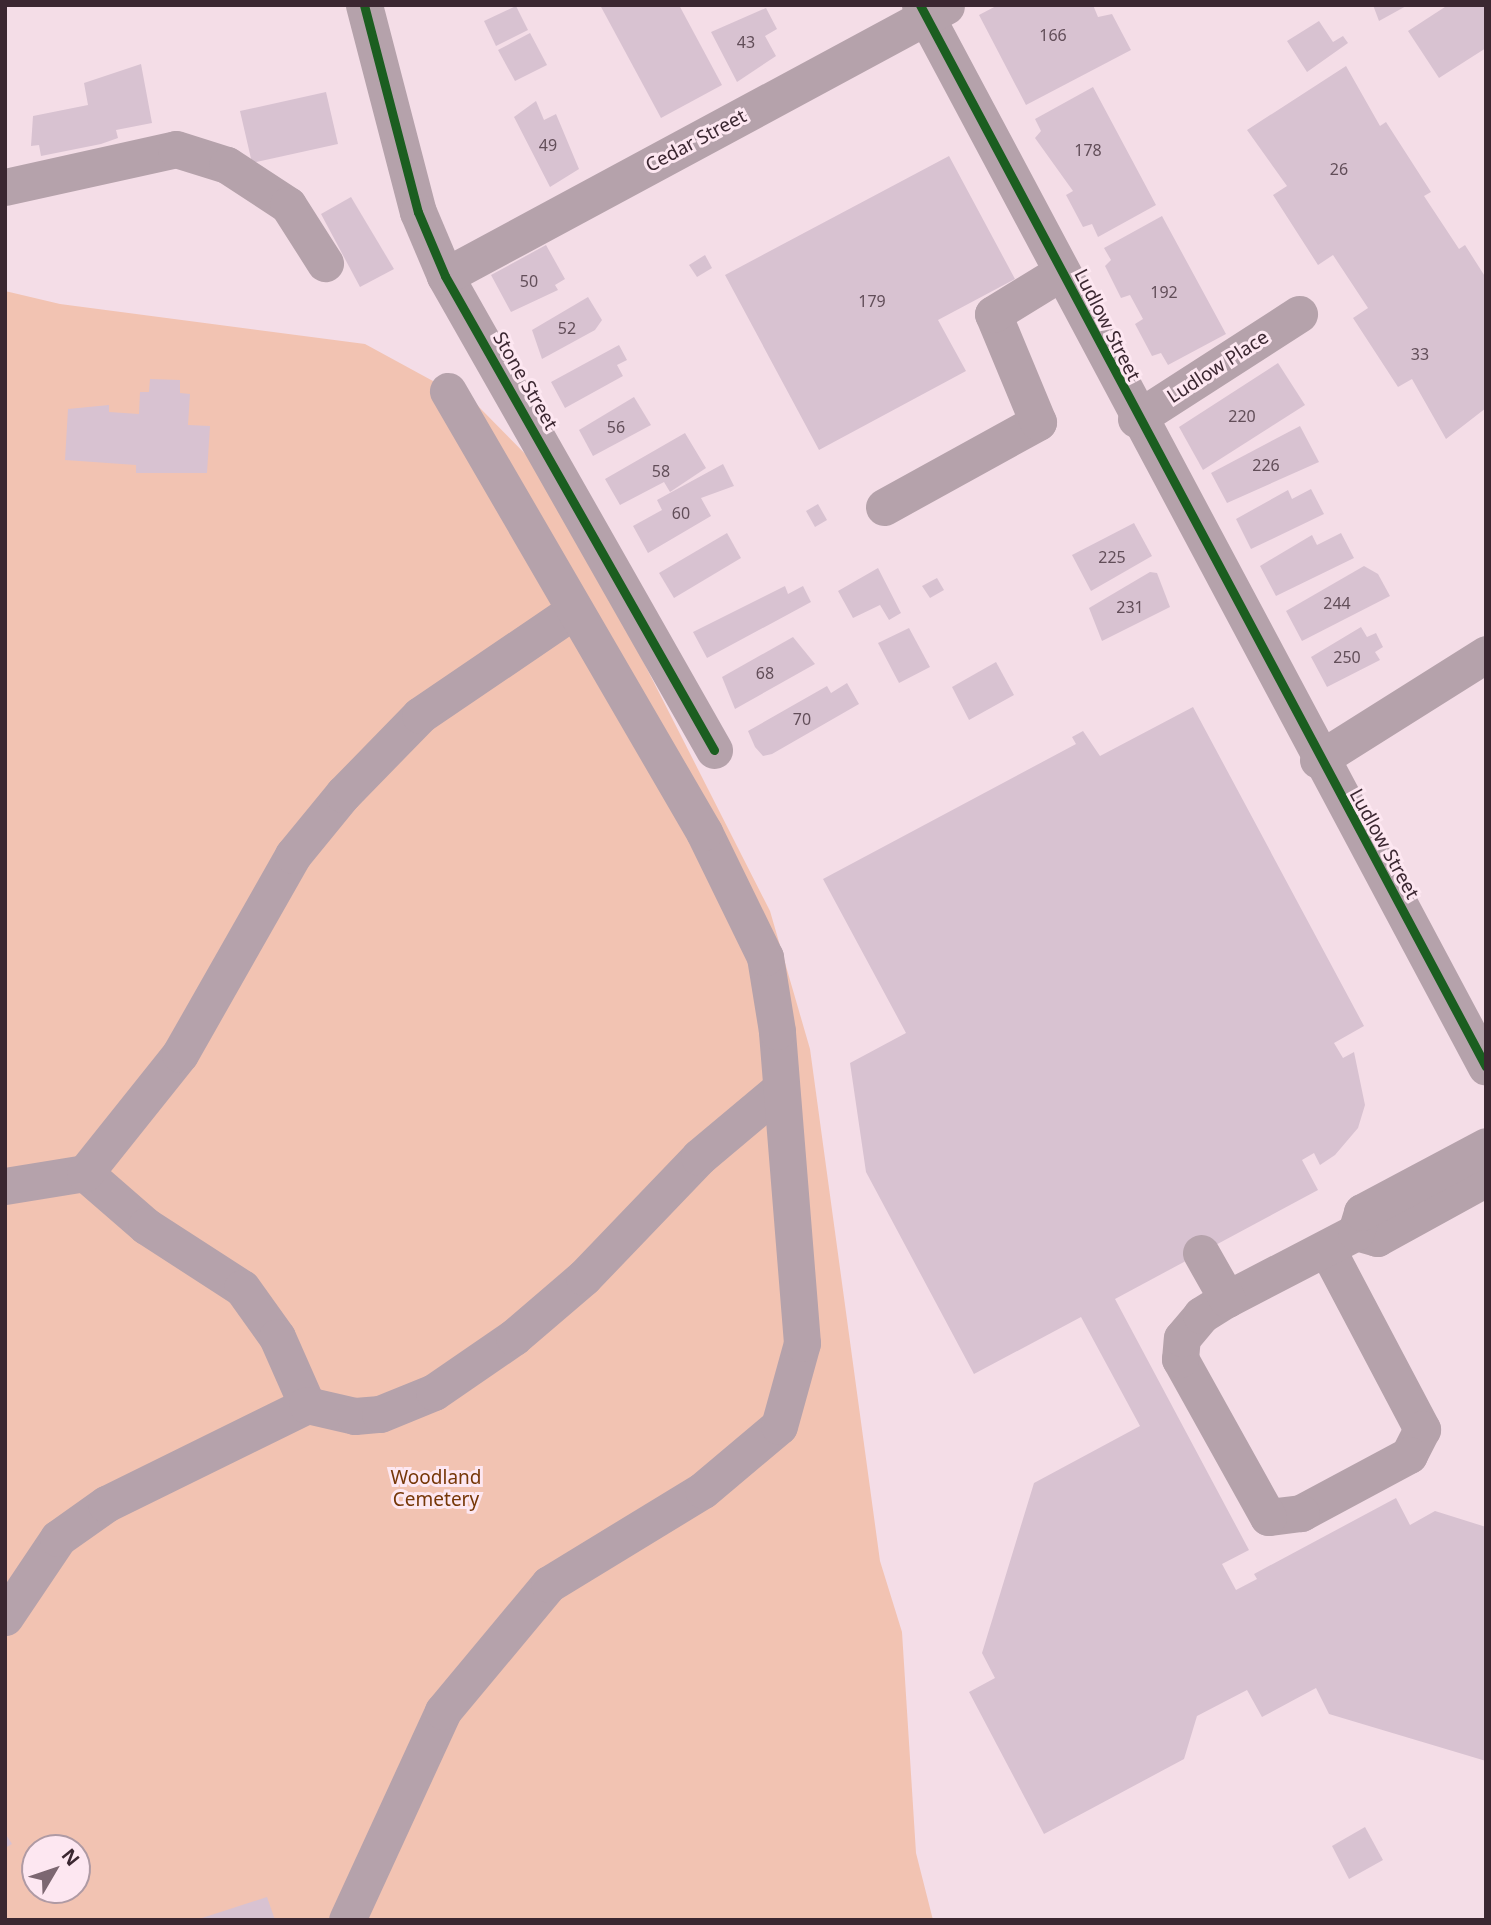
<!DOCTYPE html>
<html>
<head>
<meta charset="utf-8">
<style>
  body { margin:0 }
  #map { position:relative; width:1491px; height:1925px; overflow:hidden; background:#f4dde7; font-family:"Noto Sans",sans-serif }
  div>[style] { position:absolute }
  .green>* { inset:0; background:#f2c3b2 }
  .building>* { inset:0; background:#d8c2d1 }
  .minor>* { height:37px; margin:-18.5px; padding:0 18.5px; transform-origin:18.5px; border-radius:18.5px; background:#b5a2ab }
  .cycleway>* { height:9px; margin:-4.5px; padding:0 4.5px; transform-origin:4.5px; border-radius:4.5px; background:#1b5e20 }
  span { translate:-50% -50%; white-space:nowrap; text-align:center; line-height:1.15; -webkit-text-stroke:6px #fde7f1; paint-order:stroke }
  .number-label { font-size:16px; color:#624e59 }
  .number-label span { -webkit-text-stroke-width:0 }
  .street-label { font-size:19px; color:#3b2731 }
  .park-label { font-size:19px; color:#763708 }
  .frame { position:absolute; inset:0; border:7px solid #3b2731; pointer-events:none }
  .north { position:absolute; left:21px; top:1834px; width:70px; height:70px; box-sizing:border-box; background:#fde7f1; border:2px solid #af9aa4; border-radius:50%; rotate:51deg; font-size:19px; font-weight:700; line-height:28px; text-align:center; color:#3b2731 }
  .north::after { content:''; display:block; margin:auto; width:24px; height:32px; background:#7c6771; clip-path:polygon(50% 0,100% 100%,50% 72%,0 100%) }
</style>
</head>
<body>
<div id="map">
  <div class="green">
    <i style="clip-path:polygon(evenodd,5px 291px,60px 304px,365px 344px,477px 405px,551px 480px,770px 911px,810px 1049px,880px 1561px,902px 1632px,916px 1853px,933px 1920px,5px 1920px,5px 291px,35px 1848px,77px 1848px,77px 1890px,35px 1890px,35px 1848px)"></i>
  </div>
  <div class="building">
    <i style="clip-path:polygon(600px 5px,679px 5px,722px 85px,661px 118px)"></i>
    <i style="clip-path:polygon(998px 5px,1093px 5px,1098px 17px,1112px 14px,1131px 50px,1026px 105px,979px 15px)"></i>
    <i style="clip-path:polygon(1373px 5px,1408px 5px,1379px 21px)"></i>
    <i style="clip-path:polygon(1448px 5px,1486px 5px,1486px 48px,1439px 78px,1408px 31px)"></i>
    <i style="clip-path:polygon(516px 6px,528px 30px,496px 46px,484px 21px)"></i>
    <i style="clip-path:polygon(766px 8px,777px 29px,765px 36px,776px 56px,737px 82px,711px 32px)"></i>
    <i style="clip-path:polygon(1319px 21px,1333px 42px,1343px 36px,1348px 43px,1307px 72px,1287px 41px)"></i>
    <i style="clip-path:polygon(530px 33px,547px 65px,515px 81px,498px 50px)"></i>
    <i style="clip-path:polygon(141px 64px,152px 123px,116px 130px,118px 138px,101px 144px,41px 156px,39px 145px,31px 146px,33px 116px,88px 105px,84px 83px)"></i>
    <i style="clip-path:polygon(1346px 66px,1380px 126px,1386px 122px,1431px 192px,1424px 196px,1459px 249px,1465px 245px,1486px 278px,1486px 408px,1446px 439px,1412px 379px,1398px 387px,1353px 318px,1368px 308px,1333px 255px,1318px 265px,1273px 195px,1287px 186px,1247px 130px)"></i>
    <i style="clip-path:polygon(1093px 87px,1156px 205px,1098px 237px,1092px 224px,1083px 227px,1066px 195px,1073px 191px,1035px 138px,1041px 131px,1035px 119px)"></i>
    <i style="clip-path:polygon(326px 92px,338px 144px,252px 163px,240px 111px)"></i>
    <i style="clip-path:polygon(536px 101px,544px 120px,556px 114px,579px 169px,550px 187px,514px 117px)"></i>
    <i style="clip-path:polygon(949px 156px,1015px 279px,938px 320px,966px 371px,819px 450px,725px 275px)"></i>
    <i style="clip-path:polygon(351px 197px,394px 269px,360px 287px,321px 214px)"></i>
    <i style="clip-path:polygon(1162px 216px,1226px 334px,1168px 365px,1161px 353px,1152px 356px,1135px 324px,1143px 319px,1130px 295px,1121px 298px,1105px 266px,1111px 260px,1104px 248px)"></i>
    <i style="clip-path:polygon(546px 245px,565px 279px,555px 285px,558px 290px,511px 312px,491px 275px)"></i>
    <i style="clip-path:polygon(705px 255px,712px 268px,697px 277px,689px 265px)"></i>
    <i style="clip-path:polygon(588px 297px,602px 320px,595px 330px,542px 359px,532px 330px)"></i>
    <i style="clip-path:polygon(619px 345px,627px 360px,617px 365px,623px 376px,565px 408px,551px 382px)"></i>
    <i style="clip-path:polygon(1278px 363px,1305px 405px,1203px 470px,1179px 427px)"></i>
    <i style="clip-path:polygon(150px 379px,180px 380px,180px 393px,190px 394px,188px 425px,210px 426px,207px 473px,136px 473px,136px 465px,65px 460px,68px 409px,109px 405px,109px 412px,139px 414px,140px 392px,149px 392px)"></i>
    <i style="clip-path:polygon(634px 397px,651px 425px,593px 456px,579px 430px)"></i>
    <i style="clip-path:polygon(1300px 426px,1319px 462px,1227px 503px,1211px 473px)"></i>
    <i style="clip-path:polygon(685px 433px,706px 468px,670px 492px,664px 482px,620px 505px,605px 479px)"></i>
    <i style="clip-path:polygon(723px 464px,734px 486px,701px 498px,711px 516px,648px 553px,633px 526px,662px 510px,657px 500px)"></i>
    <i style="clip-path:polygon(1311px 489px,1324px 514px,1251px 549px,1236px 519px,1288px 490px,1292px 499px)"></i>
    <i style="clip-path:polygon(818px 504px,827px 520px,815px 527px,806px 511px)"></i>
    <i style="clip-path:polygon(1134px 523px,1152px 556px,1091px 591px,1072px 555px)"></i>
    <i style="clip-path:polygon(727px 533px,741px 558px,674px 598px,659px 573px)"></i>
    <i style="clip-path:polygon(1341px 533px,1354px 558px,1276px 596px,1260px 566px,1312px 535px,1317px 545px)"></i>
    <i style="clip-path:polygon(1364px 566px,1378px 574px,1390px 596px,1302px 641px,1286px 611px)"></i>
    <i style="clip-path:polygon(878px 568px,901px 613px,889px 620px,880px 605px,853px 618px,838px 591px)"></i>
    <i style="clip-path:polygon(1150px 572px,1157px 573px,1170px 607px,1102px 641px,1089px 608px)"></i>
    <i style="clip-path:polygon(937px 578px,944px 590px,930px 598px,922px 586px)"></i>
    <i style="clip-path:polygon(785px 586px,788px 594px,803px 586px,811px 602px,707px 658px,693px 632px)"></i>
    <i style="clip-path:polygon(1361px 627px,1367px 637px,1376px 633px,1383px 647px,1375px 652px,1380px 660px,1327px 687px,1311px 657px)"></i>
    <i style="clip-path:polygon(909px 628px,930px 667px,899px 683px,878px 643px)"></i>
    <i style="clip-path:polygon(793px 637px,815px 664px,735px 709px,722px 677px)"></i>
    <i style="clip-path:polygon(996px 662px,1014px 695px,969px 720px,952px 687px)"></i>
    <i style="clip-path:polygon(847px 683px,859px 704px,772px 754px,763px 756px,755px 747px,748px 731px,827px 686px,831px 693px)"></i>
    <i style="clip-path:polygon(1193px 707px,1364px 1026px,1334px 1043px,1343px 1058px,1354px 1052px,1365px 1105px,1358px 1128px,1335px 1155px,1320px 1165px,1314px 1153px,1302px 1160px,1318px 1190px,1115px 1299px,1249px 1550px,1222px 1564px,1236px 1590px,1257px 1579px,1254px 1574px,1396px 1498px,1410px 1525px,1435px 1511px,1486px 1527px,1486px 1761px,1329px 1714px,1316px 1688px,1262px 1717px,1247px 1690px,1197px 1716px,1184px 1759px,1044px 1834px,969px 1692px,995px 1678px,982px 1653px,1034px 1483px,1140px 1426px,1081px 1317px,974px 1374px,866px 1172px,850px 1063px,906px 1033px,823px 879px,1076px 744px,1072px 737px,1083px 731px,1100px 756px)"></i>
    <i style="clip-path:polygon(1365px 1827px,1383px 1860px,1349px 1879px,1332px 1846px)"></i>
    <i style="clip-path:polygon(5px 1833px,12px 1844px,5px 1848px)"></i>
    <i style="clip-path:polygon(267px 1897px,275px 1920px,200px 1920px,199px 1919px)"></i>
  </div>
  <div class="minor">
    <i style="left:364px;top:5px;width:214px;rotate:75.4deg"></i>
    <i style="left:418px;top:212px;width:69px;rotate:67.1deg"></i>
    <i style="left:445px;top:276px;width:545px;rotate:60.42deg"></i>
    <i style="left:920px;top:5px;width:1203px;rotate:61.94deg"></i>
    <i style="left:5px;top:187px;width:175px;rotate:-12.5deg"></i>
    <i style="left:176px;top:149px;width:53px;rotate:17.4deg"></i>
    <i style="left:227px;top:165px;width:73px;rotate:33.3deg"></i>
    <i style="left:288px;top:205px;width:69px;rotate:57.5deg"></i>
    <i style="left:445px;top:276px;width:569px;rotate:-28.32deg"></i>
    <i style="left:1136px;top:419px;width:194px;rotate:-32.8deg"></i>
    <i style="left:884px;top:507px;width:176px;rotate:-28.9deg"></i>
    <i style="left:1038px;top:422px;width:117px;rotate:-112.6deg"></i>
    <i style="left:993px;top:314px;width:79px;rotate:-31.5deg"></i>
    <i style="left:1318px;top:760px;width:199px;rotate:-32.2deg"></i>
    <i style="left:85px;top:1173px;width:81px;rotate:41deg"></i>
    <i style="left:146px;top:1226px;width:114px;rotate:32.9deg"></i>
    <i style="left:242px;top:1288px;width:60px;rotate:54.5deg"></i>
    <i style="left:277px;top:1337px;width:74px;rotate:66.2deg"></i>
    <i style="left:5px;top:1186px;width:81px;rotate:-9.2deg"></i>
    <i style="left:85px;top:1173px;width:152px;rotate:-51.4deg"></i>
    <i style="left:180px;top:1054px;width:229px;rotate:-60.4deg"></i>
    <i style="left:293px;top:855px;width:79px;rotate:-50.7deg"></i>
    <i style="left:343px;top:794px;width:110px;rotate:-45.7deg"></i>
    <i style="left:420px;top:715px;width:185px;rotate:-34.2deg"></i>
    <i style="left:1356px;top:1232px;width:22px;rotate:16deg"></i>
    <i style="left:1377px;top:1238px;width:124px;rotate:-28.8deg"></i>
    <i style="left:1327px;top:1249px;width:204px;rotate:62.2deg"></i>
    <i style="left:1422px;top:1429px;width:29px;rotate:117deg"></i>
    <i style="left:1409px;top:1455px;width:123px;rotate:151.8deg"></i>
    <i style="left:1301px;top:1513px;width:33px;rotate:173deg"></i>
    <i style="left:1268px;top:1517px;width:181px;rotate:-119.1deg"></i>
    <i style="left:1180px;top:1359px;width:21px;rotate:-85deg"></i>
    <i style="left:1182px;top:1338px;width:30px;rotate:-50deg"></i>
    <i style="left:1201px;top:1315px;width:31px;rotate:-32deg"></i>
    <i style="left:1227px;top:1299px;width:145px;rotate:-27.4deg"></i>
    <i style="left:1356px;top:1232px;width:21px;rotate:-73deg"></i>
    <i style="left:1362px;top:1212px;width:140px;rotate:-28deg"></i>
    <i style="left:1201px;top:1253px;width:53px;rotate:60.5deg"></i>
    <i style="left:5px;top:1617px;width:95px;rotate:-56.1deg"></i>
    <i style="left:58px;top:1538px;width:59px;rotate:-35.3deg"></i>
    <i style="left:106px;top:1504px;width:224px;rotate:-26.2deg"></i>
    <i style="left:307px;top:1405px;width:49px;rotate:12.9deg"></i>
    <i style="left:355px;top:1416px;width:25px;rotate:-5deg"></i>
    <i style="left:380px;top:1414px;width:58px;rotate:-22.2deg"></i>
    <i style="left:434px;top:1392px;width:97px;rotate:-34.5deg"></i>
    <i style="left:514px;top:1337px;width:92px;rotate:-40.6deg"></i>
    <i style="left:584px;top:1277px;width:166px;rotate:-46.2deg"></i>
    <i style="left:699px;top:1157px;width:106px;rotate:-40deg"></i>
    <i style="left:347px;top:1920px;width:230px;rotate:-65.3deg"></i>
    <i style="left:443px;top:1711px;width:165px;rotate:-50.2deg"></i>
    <i style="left:549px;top:1584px;width:180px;rotate:-31.4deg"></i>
    <i style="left:703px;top:1490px;width:99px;rotate:-40.1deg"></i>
    <i style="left:779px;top:1426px;width:86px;rotate:-74.5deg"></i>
    <i style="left:802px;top:1343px;width:313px;rotate:-94.6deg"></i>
    <i style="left:777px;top:1031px;width:75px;rotate:-99.2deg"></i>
    <i style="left:765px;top:957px;width:139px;rotate:-116deg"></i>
    <i style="left:704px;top:832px;width:510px;rotate:-120.14deg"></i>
  </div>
  <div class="cycleway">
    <i style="left:364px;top:5px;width:214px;rotate:75.4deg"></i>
    <i style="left:418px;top:212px;width:69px;rotate:67.1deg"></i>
    <i style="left:445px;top:276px;width:545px;rotate:60.42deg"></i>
    <i style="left:920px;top:5px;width:1203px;rotate:61.94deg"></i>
  </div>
  <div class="number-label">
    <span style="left:1053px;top:35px">166</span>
    <span style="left:746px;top:42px">43</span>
    <span style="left:548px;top:145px">49</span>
    <span style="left:1088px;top:150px">178</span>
    <span style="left:1339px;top:169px">26</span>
    <span style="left:529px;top:281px">50</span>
    <span style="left:1164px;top:292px">192</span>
    <span style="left:872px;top:301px">179</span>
    <span style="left:567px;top:328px">52</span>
    <span style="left:1420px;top:354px">33</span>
    <span style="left:1242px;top:416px">220</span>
    <span style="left:616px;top:427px">56</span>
    <span style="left:1266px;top:465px">226</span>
    <span style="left:661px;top:471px">58</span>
    <span style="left:681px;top:513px">60</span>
    <span style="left:1112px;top:557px">225</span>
    <span style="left:1337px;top:603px">244</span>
    <span style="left:1130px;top:607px">231</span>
    <span style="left:1347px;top:657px">250</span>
    <span style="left:765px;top:673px">68</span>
    <span style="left:802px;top:719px">70</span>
  </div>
  <div class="street-label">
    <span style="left:696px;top:141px;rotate:-28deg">Cedar Street</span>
    <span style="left:1107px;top:325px;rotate:63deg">Ludlow Street</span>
    <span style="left:1218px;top:367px;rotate:-33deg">Ludlow Place</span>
    <span style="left:525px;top:381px;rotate:60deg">Stone Street</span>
    <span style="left:1384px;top:844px;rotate:61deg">Ludlow Street</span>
  </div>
  <div class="park-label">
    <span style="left:436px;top:1489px">Woodland<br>Cemetery</span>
  </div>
  <div class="frame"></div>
  <div class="north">N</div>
</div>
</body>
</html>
